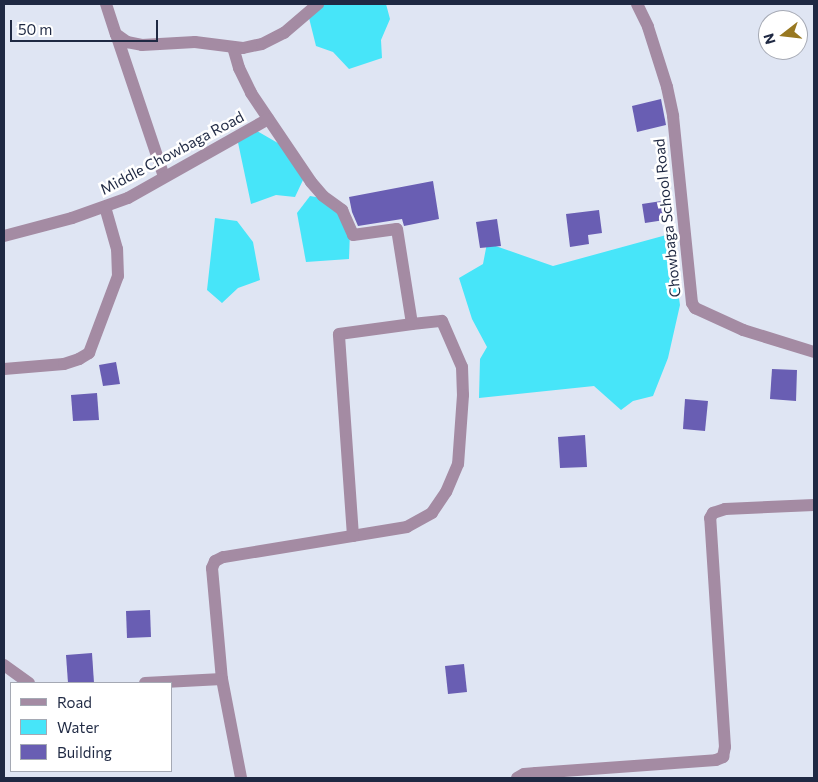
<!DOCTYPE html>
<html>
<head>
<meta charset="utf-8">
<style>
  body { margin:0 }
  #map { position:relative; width:818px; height:782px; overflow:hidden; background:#dfe5f3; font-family:Commissioner,sans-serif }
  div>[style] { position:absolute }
  .water>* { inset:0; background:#47e5f9 }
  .building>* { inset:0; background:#695eb3 }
  .street>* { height:12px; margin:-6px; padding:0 6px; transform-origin:6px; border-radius:6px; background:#a48ba3 }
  span { translate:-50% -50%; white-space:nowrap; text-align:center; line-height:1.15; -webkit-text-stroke:5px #fff; paint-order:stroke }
  .street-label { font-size:15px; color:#1f2943 }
  .frame { position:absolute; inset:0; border:5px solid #1f2943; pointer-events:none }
  .legend { position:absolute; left:10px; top:682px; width:162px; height:90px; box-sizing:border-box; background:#fff; border:1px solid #a5a9b4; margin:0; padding:6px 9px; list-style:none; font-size:15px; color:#1f2943 }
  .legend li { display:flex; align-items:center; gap:10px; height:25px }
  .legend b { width:25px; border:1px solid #a5a9b4 }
  .north { position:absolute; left:758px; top:10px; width:50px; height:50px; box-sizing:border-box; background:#fff; border:1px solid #a5a9b4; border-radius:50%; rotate:254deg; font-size:14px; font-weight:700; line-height:20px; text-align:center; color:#1f2943 }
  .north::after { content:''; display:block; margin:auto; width:18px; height:22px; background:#987821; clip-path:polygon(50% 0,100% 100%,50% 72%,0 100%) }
  .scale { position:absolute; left:10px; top:20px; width:148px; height:22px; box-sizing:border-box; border:2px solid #1f2943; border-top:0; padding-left:6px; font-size:15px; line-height:18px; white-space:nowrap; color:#1f2943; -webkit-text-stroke:4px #fff; paint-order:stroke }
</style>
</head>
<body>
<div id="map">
  <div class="water">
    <i style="clip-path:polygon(318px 4px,386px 4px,390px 19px,381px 40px,382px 58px,349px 69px,333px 52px,316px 46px,308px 14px)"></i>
    <i style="clip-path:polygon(252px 128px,283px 146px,303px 180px,295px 197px,276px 195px,251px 204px,236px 133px)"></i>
    <i style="clip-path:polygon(310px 196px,333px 200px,350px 232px,349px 259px,306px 262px,297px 213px)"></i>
    <i style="clip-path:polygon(215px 218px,237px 221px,253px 242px,260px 280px,238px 288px,222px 303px,207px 290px)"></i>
    <i style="clip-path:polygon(670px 234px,680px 305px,668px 358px,653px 396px,633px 401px,621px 410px,594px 386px,479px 398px,480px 359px,487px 347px,472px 319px,459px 278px,483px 264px,487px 243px,553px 266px)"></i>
  </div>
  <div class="building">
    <i style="clip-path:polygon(661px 99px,666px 125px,637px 132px,632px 106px)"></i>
    <i style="clip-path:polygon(433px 181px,439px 219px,404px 226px,402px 219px,358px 226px,352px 212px,349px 197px)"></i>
    <i style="clip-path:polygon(668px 200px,671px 219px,645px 223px,642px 204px)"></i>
    <i style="clip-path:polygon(599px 210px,602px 233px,588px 235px,589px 244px,570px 247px,566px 214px)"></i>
    <i style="clip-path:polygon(497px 219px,501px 246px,480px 248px,476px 222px)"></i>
    <i style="clip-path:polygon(116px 362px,120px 384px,103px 386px,99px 365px)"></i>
    <i style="clip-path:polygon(772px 369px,797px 370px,796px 401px,770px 399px)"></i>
    <i style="clip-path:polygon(97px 393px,99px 420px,73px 421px,71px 395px)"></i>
    <i style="clip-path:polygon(685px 399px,708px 401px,705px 431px,683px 429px)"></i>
    <i style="clip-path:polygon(585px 435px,587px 467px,560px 468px,558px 437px)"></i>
    <i style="clip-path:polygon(150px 610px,151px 637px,127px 638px,126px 611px)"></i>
    <i style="clip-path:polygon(92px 653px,94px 683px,68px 683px,66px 655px)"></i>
    <i style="clip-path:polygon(464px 664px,467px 692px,448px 694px,445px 666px)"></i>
  </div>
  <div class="street">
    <i style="left:106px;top:4px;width:32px;rotate:72deg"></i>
    <i style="left:116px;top:34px;width:14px;rotate:36deg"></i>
    <i style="left:127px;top:42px;width:15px;rotate:11deg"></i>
    <i style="left:142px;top:45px;width:53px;rotate:-3.2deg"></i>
    <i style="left:195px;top:42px;width:48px;rotate:7.1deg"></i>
    <i style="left:243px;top:48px;width:19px;rotate:-12deg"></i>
    <i style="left:262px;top:44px;width:25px;rotate:-27deg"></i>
    <i style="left:284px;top:33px;width:45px;rotate:-40.5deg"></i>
    <i style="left:637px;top:4px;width:25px;rotate:64deg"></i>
    <i style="left:648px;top:27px;width:63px;rotate:72.4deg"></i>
    <i style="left:667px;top:87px;width:30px;rotate:78deg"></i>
    <i style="left:673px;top:116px;width:188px;rotate:84.2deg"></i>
    <i style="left:692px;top:303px;width:6px;rotate:59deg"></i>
    <i style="left:695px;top:308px;width:53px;rotate:24.6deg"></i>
    <i style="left:743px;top:330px;width:74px;rotate:17.2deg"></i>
    <i style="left:116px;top:34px;width:151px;rotate:71.4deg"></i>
    <i style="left:233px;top:47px;width:22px;rotate:74deg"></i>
    <i style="left:239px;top:68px;width:28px;rotate:64deg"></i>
    <i style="left:251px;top:93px;width:107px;rotate:56deg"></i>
    <i style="left:311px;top:182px;width:18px;rotate:49deg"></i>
    <i style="left:323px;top:196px;width:24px;rotate:36deg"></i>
    <i style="left:342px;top:210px;width:27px;rotate:66deg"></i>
    <i style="left:353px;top:235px;width:44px;rotate:-7.8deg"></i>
    <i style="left:397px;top:229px;width:96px;rotate:81deg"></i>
    <i style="left:412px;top:324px;width:30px;rotate:-6deg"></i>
    <i style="left:442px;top:321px;width:50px;rotate:66.5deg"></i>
    <i style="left:462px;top:367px;width:28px;rotate:88deg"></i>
    <i style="left:463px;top:395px;width:69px;rotate:94.1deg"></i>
    <i style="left:458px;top:464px;width:30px;rotate:113deg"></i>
    <i style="left:446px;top:492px;width:25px;rotate:124deg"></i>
    <i style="left:432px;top:513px;width:29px;rotate:151deg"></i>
    <i style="left:407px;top:527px;width:186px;rotate:170.7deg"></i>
    <i style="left:223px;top:557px;width:9px;rotate:153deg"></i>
    <i style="left:215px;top:561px;width:8px;rotate:113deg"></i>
    <i style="left:212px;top:568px;width:111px;rotate:84.9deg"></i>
    <i style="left:222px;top:679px;width:101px;rotate:79.1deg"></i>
    <i style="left:4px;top:236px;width:70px;rotate:-14.8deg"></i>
    <i style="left:72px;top:218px;width:59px;rotate:-19.7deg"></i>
    <i style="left:128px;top:198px;width:161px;rotate:-29.4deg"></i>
    <i style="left:4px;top:369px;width:60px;rotate:-4.8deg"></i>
    <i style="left:64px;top:364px;width:16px;rotate:-18deg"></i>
    <i style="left:79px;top:359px;width:12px;rotate:-31deg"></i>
    <i style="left:89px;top:353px;width:82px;rotate:-69.4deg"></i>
    <i style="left:118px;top:276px;width:27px;rotate:-92deg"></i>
    <i style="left:117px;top:249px;width:44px;rotate:-105.9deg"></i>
    <i style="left:353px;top:536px;width:202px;rotate:-94deg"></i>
    <i style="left:339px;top:334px;width:74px;rotate:-7.8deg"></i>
    <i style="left:4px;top:665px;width:31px;rotate:36deg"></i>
    <i style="left:145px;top:683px;width:77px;rotate:-3deg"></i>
    <i style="left:517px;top:778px;width:8px;rotate:-30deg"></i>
    <i style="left:524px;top:774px;width:12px;rotate:-5deg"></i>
    <i style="left:536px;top:773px;width:180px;rotate:-4.1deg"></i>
    <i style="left:716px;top:760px;width:8px;rotate:-23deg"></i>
    <i style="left:723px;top:757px;width:10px;rotate:-79deg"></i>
    <i style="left:725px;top:747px;width:229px;rotate:-93.7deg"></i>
    <i style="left:710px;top:518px;width:6px;rotate:-59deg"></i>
    <i style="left:713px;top:513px;width:13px;rotate:-18deg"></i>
    <i style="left:725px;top:509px;width:89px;rotate:-2.6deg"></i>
  </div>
  <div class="street-label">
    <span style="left:172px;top:153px;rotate:-28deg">Middle Chowbaga Road</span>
    <span style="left:667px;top:218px;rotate:-96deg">Chowbaga School Road</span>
  </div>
  <div class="frame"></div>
  <ul class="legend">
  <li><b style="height:6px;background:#a48ba3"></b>Road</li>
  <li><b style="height:14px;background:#47e5f9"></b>Water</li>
  <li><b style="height:14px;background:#695eb3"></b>Building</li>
  </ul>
  <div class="north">N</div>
  <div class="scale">50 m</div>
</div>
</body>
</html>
